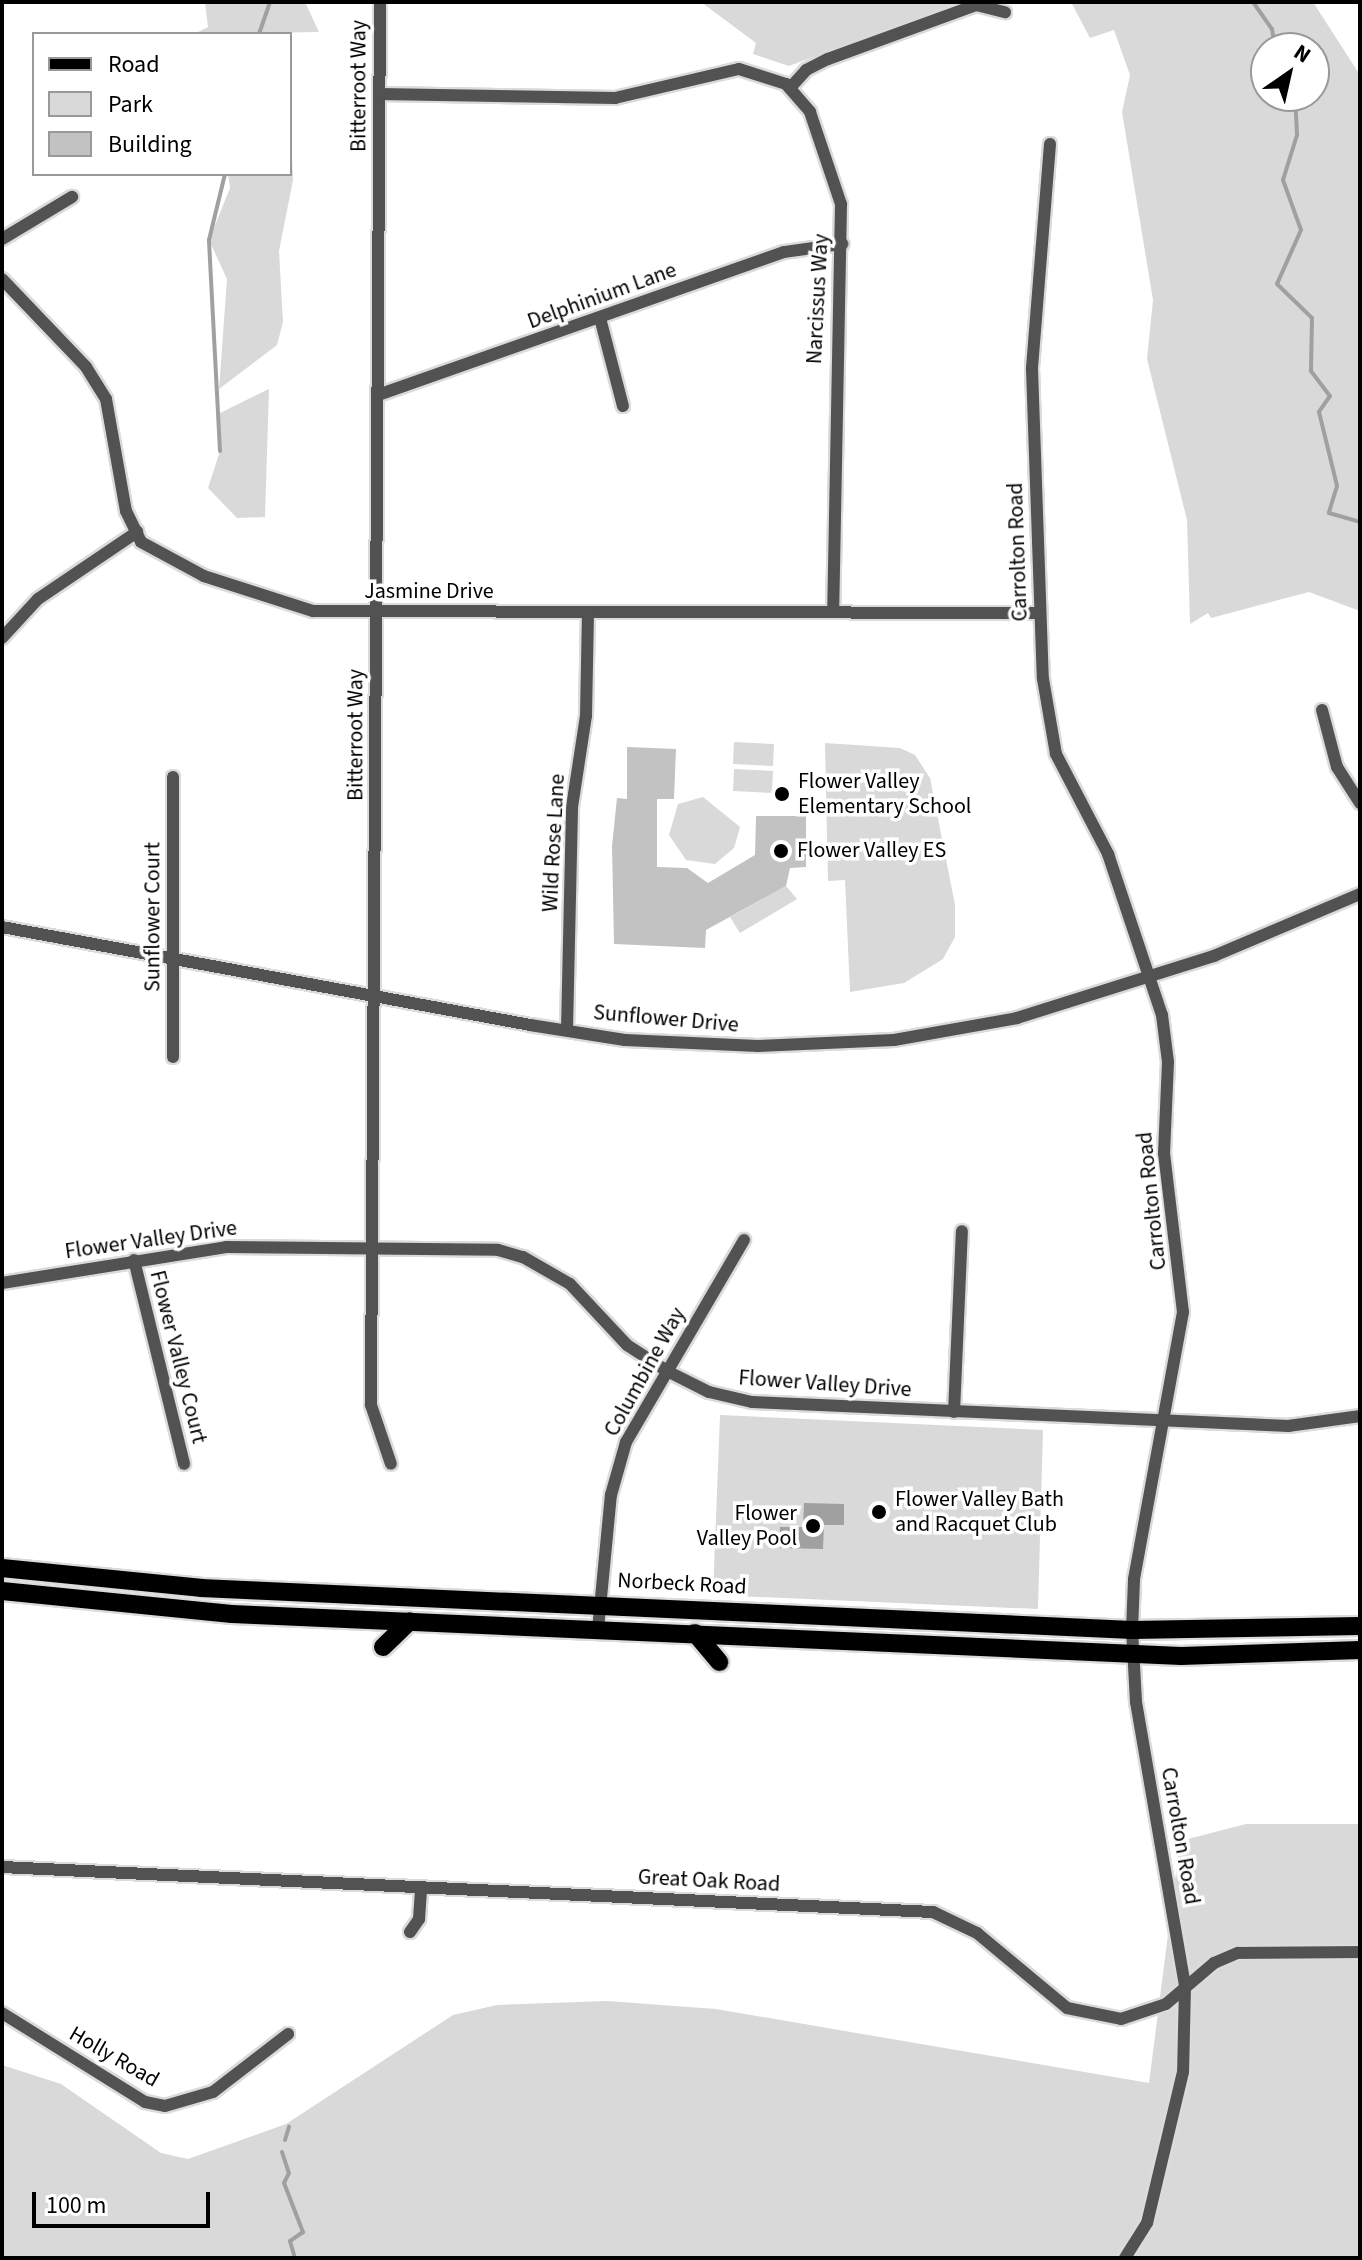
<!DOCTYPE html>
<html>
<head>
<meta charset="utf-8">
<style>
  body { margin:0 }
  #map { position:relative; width:1362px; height:2260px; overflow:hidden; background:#fff; font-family:"Source Sans 3",sans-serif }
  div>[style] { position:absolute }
  .green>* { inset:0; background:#d9d9d9 }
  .water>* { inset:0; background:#a0a0a0 }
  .stream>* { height:4px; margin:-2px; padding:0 2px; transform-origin:2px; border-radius:2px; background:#a0a0a0 }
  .building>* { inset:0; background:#c2c2c2 }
  .roads { filter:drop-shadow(2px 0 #dbdbdb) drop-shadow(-2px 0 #dbdbdb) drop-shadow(0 2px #dbdbdb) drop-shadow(0 -2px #dbdbdb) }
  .minor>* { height:12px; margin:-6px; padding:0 6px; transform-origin:6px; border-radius:6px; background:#525252 }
  .primary>* { height:18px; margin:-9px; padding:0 9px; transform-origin:9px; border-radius:9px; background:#000 }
  .dots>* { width:22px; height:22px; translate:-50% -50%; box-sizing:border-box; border:4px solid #fff; border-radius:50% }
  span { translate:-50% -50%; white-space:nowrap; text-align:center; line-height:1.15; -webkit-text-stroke:7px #fff; paint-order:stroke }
  .street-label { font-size:22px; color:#000 }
  .poi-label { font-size:22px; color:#000 }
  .left { translate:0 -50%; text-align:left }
  .right { translate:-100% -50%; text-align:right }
  .frame { position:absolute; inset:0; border:4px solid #000; pointer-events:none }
  .legend { position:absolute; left:32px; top:32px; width:260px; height:144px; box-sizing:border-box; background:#fff; border:2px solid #999; margin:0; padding:10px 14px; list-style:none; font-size:24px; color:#000 }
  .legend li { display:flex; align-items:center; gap:16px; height:40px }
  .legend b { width:40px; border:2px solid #999 }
  .north { position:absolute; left:1250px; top:32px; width:80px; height:80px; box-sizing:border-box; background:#fff; border:2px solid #999; border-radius:50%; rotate:34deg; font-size:22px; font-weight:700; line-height:32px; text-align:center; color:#000 }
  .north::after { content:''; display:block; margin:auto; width:28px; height:36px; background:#000; clip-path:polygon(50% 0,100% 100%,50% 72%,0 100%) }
  .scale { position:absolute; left:32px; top:2192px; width:178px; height:36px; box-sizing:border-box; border:4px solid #000; border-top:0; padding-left:10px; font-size:24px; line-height:28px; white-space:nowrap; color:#000; -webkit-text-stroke:6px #fff; paint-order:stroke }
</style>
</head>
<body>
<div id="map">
  <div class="green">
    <i style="clip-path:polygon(205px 2px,305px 2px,319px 32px,194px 34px,208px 27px)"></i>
    <i style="clip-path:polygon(701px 2px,960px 2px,789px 66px,753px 54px,756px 43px)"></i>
    <i style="clip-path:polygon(evenodd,1071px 2px,1313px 2px,1360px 75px,1360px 611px,1309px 592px,1211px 618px,1208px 613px,1190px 624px,1187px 520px,1147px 359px,1153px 300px,1122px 112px,1130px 75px,1114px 30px,1090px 38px,1071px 2px,1266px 48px,1314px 48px,1314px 96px,1266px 96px,1266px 48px)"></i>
    <i style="clip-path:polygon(290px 112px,293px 180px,279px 251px,283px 322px,277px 345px,219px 389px,227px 279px,209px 240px,230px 188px,228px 174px,290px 174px)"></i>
    <i style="clip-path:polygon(269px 389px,265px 517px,237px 518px,208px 488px,220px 451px,218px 414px)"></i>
    <i style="clip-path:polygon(734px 742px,774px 744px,773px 766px,733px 764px)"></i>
    <i style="clip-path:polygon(825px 743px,900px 748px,915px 755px,930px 778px,955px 905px,955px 937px,943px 959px,904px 983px,850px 992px,845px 880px,828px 881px)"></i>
    <i style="clip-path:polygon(734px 769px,773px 771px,772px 793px,733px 791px)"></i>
    <i style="clip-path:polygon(703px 797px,740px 827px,734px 848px,715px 864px,686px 860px,669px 835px,678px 804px)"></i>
    <i style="clip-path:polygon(786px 886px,797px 899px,740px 933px,730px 917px)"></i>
    <i style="clip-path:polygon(720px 1415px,1043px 1430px,1038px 1609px,713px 1595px)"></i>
    <i style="clip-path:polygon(1246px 1824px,1360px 1824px,1360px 2258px,2px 2258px,2px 2065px,61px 2084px,161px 2153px,188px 2159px,286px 2124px,453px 2015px,497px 2005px,607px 2001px,716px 2009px,1149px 2083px,1180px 1841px)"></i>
  </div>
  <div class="water">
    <i style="clip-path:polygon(804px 1503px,844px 1504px,844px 1525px,824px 1525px,823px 1549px,780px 1548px,780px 1527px,803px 1527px)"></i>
  </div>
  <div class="stream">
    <i style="left:1253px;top:2px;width:33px;rotate:55deg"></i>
    <i style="left:1272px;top:29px;width:19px;rotate:81deg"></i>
    <i style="left:259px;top:34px;width:34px;rotate:-71deg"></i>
    <i style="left:1295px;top:96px;width:39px;rotate:87deg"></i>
    <i style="left:1297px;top:135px;width:47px;rotate:107.3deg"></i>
    <i style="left:1283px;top:180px;width:53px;rotate:70.2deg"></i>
    <i style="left:1301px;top:230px;width:59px;rotate:114deg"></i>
    <i style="left:1277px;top:284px;width:49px;rotate:44.2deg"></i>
    <i style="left:1312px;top:318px;width:53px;rotate:91.1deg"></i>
    <i style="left:1311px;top:371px;width:31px;rotate:53deg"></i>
    <i style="left:1330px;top:396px;width:19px;rotate:125deg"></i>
    <i style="left:1319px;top:412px;width:76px;rotate:76.3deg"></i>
    <i style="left:1337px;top:486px;width:28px;rotate:107deg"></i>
    <i style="left:1329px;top:513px;width:32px;rotate:16deg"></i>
    <i style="left:220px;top:451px;width:211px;rotate:-93deg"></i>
    <i style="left:209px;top:240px;width:68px;rotate:-76.4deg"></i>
    <i style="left:285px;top:2140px;width:14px;rotate:-73deg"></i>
    <i style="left:282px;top:2152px;width:22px;rotate:72deg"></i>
    <i style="left:289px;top:2173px;width:11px;rotate:117deg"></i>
    <i style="left:284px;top:2183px;width:53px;rotate:68.8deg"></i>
    <i style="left:303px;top:2232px;width:16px;rotate:145deg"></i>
    <i style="left:290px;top:2241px;width:18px;rotate:74deg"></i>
  </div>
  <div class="building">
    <i style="clip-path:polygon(627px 747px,676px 749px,674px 799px,657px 799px,657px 867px,687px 868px,708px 883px,755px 855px,756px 816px,806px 816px,806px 867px,790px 868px,786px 886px,706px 930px,705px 948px,614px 944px,612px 846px,617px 798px,627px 799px)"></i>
  </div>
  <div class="roads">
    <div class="minor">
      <i style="left:380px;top:2px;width:1403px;rotate:90.37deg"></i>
      <i style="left:371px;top:1405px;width:62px;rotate:71.3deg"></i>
      <i style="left:790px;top:88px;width:24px;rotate:-48deg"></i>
      <i style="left:806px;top:70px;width:25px;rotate:-27deg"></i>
      <i style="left:828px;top:59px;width:158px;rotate:-20deg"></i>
      <i style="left:976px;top:5px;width:30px;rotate:14deg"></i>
      <i style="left:379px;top:94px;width:236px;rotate:1deg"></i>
      <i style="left:615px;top:98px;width:127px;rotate:-13.2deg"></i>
      <i style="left:739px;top:69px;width:49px;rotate:17.7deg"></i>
      <i style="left:786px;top:84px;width:37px;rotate:49deg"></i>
      <i style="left:810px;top:112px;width:97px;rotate:71.4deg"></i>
      <i style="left:841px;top:204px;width:405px;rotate:91.1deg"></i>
      <i style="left:1050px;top:144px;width:226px;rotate:94.6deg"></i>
      <i style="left:1032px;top:369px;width:310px;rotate:88deg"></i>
      <i style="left:1043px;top:679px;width:76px;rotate:80.2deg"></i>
      <i style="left:1056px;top:754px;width:113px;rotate:62.5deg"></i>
      <i style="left:1108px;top:854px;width:170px;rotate:71.5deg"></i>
      <i style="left:1162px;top:1015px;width:47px;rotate:82.7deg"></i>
      <i style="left:1168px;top:1062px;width:91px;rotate:92.5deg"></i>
      <i style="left:1164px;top:1153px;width:160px;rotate:83.2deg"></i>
      <i style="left:1183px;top:1312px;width:272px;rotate:100.4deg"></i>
      <i style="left:1134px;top:1580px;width:50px;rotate:92.3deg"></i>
      <i style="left:1132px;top:1630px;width:72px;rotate:86.8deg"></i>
      <i style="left:1136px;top:1702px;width:289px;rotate:80.2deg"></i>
      <i style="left:1185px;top:1987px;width:85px;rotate:91.3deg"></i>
      <i style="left:1183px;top:2072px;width:155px;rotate:103.4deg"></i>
      <i style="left:1147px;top:2223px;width:41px;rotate:122.2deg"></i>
      <i style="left:2px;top:239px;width:82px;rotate:-31deg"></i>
      <i style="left:2px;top:279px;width:122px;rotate:46.3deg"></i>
      <i style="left:86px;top:367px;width:38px;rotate:58deg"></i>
      <i style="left:106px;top:399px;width:114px;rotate:79.9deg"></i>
      <i style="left:126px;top:511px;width:34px;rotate:64deg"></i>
      <i style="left:141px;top:542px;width:72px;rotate:28.4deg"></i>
      <i style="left:204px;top:576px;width:114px;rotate:17.8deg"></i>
      <i style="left:313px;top:611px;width:727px;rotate:0.16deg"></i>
      <i style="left:600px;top:318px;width:91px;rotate:75.4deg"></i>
      <i style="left:378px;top:395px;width:430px;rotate:-19.4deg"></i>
      <i style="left:784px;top:252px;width:59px;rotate:-7.9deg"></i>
      <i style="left:2px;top:638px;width:53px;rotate:-47.3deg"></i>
      <i style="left:38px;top:599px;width:120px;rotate:-34.1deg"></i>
      <i style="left:1322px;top:710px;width:59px;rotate:75.3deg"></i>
      <i style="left:1337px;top:767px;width:43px;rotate:57.4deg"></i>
      <i style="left:173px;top:777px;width:280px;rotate:90deg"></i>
      <i style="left:2px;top:927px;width:537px;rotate:10.51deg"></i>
      <i style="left:530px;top:1025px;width:96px;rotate:9deg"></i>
      <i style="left:625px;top:1040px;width:133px;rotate:2.6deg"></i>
      <i style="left:758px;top:1046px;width:136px;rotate:-2.5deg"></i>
      <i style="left:894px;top:1040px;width:125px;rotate:-10.1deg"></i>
      <i style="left:1017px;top:1018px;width:207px;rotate:-17.5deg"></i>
      <i style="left:1214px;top:956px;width:159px;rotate:-23deg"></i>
      <i style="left:567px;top:1029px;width:222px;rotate:-88.7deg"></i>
      <i style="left:572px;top:807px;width:92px;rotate:-81.3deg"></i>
      <i style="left:586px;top:716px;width:103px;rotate:-88.9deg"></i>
      <i style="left:134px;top:1260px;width:210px;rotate:76.2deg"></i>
      <i style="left:2px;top:1283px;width:227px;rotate:-9.1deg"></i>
      <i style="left:226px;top:1247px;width:272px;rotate:0.6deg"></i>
      <i style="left:498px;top:1250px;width:26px;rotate:16deg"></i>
      <i style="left:523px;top:1257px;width:54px;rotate:29.9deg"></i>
      <i style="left:570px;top:1284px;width:83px;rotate:46.9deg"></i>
      <i style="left:627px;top:1345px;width:48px;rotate:33deg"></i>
      <i style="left:667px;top:1371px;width:47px;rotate:26.6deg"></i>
      <i style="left:709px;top:1392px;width:44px;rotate:13.1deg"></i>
      <i style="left:752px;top:1402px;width:537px;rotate:2.56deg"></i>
      <i style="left:1288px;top:1426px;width:73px;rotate:-7.9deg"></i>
      <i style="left:954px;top:1412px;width:181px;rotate:-87.5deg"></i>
      <i style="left:598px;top:1629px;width:135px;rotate:-84.5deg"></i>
      <i style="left:611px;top:1495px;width:55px;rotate:-74.2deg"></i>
      <i style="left:626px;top:1442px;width:234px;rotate:-59.7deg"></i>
      <i style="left:2px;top:1867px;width:932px;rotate:2.77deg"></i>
      <i style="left:933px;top:1912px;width:49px;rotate:25.5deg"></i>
      <i style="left:977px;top:1933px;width:117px;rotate:39.8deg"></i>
      <i style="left:1067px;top:2008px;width:55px;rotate:11.5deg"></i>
      <i style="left:1121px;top:2019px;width:47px;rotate:-18.4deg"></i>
      <i style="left:1166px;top:2004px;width:63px;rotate:-40.5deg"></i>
      <i style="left:1214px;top:1963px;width:26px;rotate:-23deg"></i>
      <i style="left:1238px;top:1953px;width:122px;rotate:-0.5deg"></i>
      <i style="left:410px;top:1932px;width:16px;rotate:-55deg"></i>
      <i style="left:419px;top:1919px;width:30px;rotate:-86deg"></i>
      <i style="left:2px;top:2013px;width:168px;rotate:31.9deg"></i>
      <i style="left:145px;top:2102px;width:20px;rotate:11deg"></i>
      <i style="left:165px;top:2106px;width:50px;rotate:-16.3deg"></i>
      <i style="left:213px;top:2092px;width:95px;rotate:-37.7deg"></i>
    </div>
    <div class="primary">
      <i style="left:2px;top:1568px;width:200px;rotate:5.7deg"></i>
      <i style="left:201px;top:1588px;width:932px;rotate:2.58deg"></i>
      <i style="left:1132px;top:1630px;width:228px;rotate:-1deg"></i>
      <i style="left:2px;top:1591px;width:231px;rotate:5.7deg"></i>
      <i style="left:232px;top:1614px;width:950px;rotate:2.53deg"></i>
      <i style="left:1181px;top:1656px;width:179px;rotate:-1.9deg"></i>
      <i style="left:695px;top:1633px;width:38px;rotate:50deg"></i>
      <i style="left:383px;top:1647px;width:37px;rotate:-44deg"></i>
    </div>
  </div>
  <div class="dots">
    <i style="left:782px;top:794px;background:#000"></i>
    <i style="left:781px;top:851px;background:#000"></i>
    <i style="left:879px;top:1512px;background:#000"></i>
    <i style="left:813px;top:1526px;background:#000"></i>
  </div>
  <div class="street-label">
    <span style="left:359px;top:86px;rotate:-90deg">Bitterroot Way</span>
    <span style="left:602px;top:296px;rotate:-20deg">Delphinium Lane</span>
    <span style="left:818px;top:299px;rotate:-87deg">Narcissus Way</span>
    <span style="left:1018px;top:552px;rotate:-92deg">Carrolton Road</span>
    <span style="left:429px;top:592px">Jasmine Drive</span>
    <span style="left:356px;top:735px;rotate:-90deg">Bitterroot Way</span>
    <span style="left:554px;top:843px;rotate:-87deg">Wild Rose Lane</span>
    <span style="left:153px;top:917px;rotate:-90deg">Sunflower Court</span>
    <span style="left:666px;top:1019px;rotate:5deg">Sunflower Drive</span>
    <span style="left:1152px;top:1201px;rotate:-96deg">Carrolton Road</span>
    <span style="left:151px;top:1240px;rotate:-8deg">Flower Valley Drive</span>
    <span style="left:178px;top:1357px;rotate:76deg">Flower Valley Court</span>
    <span style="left:645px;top:1372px;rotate:-61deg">Columbine Way</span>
    <span style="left:825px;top:1384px;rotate:4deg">Flower Valley Drive</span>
    <span style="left:682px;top:1584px;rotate:3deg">Norbeck Road</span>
    <span style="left:1180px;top:1836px;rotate:80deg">Carrolton Road</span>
    <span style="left:709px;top:1881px;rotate:3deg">Great Oak Road</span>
    <span style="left:114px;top:2057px;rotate:30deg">Holly Road</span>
  </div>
  <div class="poi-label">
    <span class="left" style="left:798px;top:794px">Flower Valley<br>Elementary School</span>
    <span class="left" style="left:797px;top:851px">Flower Valley ES</span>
    <span class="left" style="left:895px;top:1512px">Flower Valley Bath<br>and Racquet Club</span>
    <span class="right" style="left:797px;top:1526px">Flower<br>Valley Pool</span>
  </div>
  <div class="frame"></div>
  <ul class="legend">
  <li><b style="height:10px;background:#000"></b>Road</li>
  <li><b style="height:22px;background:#d9d9d9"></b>Park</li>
  <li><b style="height:22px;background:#c2c2c2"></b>Building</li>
  </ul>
  <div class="north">N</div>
  <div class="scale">100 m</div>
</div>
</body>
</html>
